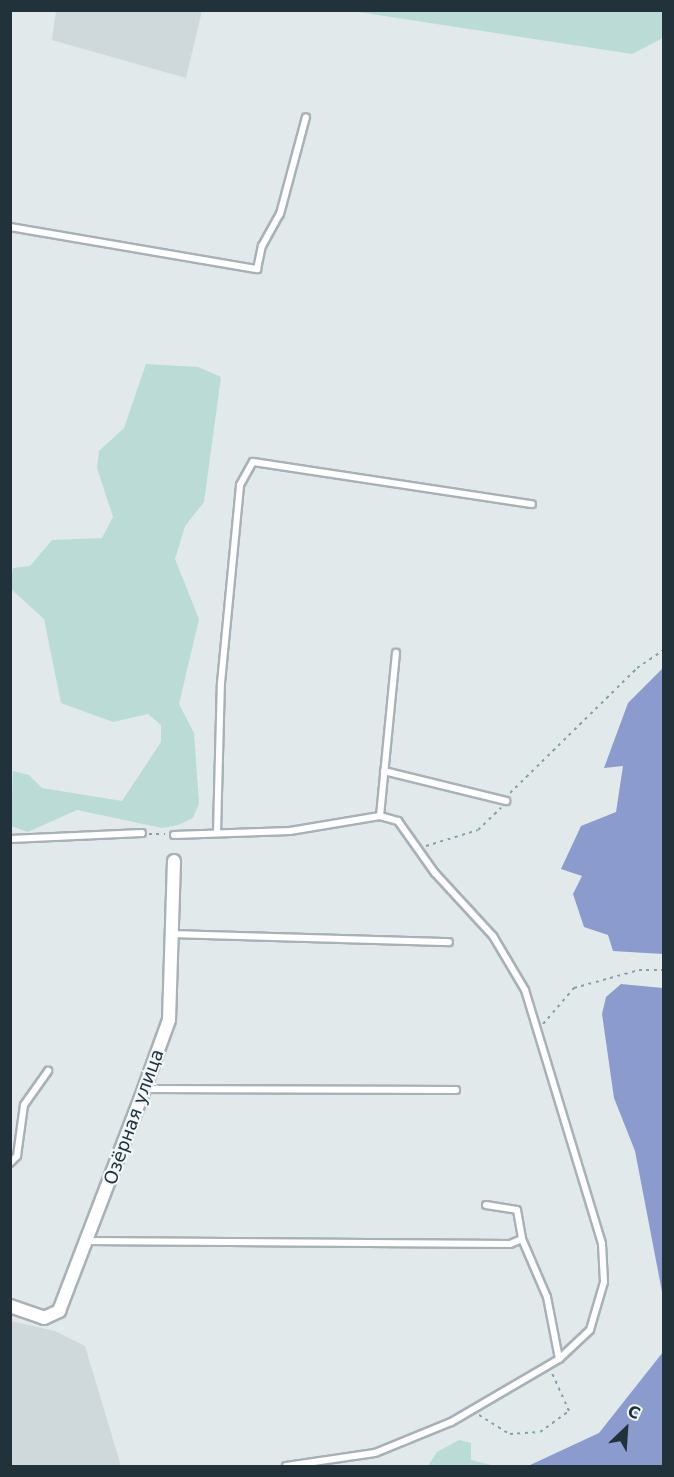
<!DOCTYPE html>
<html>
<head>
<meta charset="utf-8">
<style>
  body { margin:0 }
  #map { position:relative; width:674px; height:1477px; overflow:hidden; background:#e1e9eb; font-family:"DejaVu Sans",sans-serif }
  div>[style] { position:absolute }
  .built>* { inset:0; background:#cfd9db }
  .green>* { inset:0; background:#bbdbd7 }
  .water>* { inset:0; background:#8b9bce }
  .path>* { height:2px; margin-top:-1px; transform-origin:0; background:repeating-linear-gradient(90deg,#83a1ad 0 3px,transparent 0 7.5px) }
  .roads { filter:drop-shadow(2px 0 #a8b2b6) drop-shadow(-2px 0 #a8b2b6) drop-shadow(0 2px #a8b2b6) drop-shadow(0 -2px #a8b2b6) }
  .lane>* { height:6px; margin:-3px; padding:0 3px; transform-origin:3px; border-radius:3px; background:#fff }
  .street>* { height:12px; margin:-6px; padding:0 6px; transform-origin:6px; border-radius:6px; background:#fff }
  span { translate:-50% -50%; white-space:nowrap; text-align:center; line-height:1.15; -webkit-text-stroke:4.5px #f1f7f8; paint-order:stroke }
  .street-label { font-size:18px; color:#22323b }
  .frame { position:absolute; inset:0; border:12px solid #22323b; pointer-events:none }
  .north { position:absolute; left:596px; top:1399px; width:60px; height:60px; -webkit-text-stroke:4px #f1f7f8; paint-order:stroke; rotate:25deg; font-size:16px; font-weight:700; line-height:24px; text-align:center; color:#22323b }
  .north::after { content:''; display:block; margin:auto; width:21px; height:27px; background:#22323b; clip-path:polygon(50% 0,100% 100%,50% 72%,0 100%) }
</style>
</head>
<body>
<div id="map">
  <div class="built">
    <i style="clip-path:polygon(56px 11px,56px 10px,202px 11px,186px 78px,52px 40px)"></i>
    <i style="clip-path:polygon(11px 1321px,55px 1331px,85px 1346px,121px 1466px,11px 1466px)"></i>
  </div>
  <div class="green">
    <i style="clip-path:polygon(352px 11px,663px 11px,663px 38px,632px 54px)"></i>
    <i style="clip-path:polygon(146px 364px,198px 367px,221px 377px,204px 502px,185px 526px,175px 559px,199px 619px,179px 704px,194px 733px,199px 803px,193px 818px,178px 825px,162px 828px,77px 810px,28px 832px,11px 826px,13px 771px,29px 775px,42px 788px,122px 801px,161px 742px,161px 725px,148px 714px,113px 722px,61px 703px,44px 619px,10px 588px,13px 568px,30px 566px,52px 540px,102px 538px,113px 517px,97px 468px,99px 451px,124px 428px)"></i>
    <i style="clip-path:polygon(459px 1440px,471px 1443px,471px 1460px,495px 1466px,428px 1466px,437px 1452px)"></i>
  </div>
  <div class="water">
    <i style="clip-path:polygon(663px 668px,663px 954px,613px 951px,608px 935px,584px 927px,573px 894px,582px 876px,561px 869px,581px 826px,616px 812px,623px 766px,604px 768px,628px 703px)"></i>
    <i style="clip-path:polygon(621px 984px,663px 988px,663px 1297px,635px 1151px,614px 1098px,602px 1014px,606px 997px)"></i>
    <i style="clip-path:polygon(663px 1352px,663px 1466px,528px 1466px,599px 1433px)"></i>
  </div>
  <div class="path">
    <i style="left:510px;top:793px;width:178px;rotate:-44.5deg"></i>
    <i style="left:637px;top:668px;width:32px;rotate:-34deg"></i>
    <i style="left:149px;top:834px;width:16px"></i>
    <i style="left:426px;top:846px;width:54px;rotate:-17.1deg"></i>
    <i style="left:478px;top:830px;width:32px;rotate:-44deg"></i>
    <i style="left:543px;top:1024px;width:48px;rotate:-49.3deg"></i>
    <i style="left:574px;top:988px;width:67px;rotate:-15.5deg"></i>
    <i style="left:639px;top:970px;width:25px"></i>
    <i style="left:479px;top:1415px;width:36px;rotate:32deg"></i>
    <i style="left:510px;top:1434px;width:30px;rotate:-4deg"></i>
    <i style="left:540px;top:1432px;width:36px;rotate:-36deg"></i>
    <i style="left:569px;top:1411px;width:42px;rotate:-114.1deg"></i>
  </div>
  <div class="roads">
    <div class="lane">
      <i style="left:10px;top:227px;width:251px;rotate:9.7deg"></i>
      <i style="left:257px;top:269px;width:24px;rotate:-78deg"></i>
      <i style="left:262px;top:246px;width:37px;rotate:-61deg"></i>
      <i style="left:280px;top:214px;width:100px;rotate:-75deg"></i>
      <i style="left:384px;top:771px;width:126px;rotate:13.8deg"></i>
      <i style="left:380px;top:816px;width:164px;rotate:-84.4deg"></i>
      <i style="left:217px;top:832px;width:149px;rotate:-88.5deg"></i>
      <i style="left:221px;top:683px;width:199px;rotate:-84.5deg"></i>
      <i style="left:240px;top:485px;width:26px;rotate:-61deg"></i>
      <i style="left:253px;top:462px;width:282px;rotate:8.6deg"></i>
      <i style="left:174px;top:835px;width:116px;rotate:-2deg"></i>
      <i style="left:290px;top:831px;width:91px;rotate:-9.5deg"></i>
      <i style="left:380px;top:816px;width:19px;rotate:16deg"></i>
      <i style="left:398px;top:821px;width:64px;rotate:54.6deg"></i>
      <i style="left:435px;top:873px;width:86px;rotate:47.4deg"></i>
      <i style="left:493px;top:936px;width:63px;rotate:59.3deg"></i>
      <i style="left:525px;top:990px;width:265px;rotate:73.1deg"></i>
      <i style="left:602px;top:1244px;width:38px;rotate:87deg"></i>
      <i style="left:604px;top:1282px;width:50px;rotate:106.3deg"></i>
      <i style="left:590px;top:1330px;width:42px;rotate:136.9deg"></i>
      <i style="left:559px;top:1359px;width:125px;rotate:149.7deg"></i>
      <i style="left:451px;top:1422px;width:82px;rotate:157.8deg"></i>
      <i style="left:375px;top:1453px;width:90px;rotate:171.7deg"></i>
      <i style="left:10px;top:839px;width:132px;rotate:-2.6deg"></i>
      <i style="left:174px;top:934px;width:275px;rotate:1.7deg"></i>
      <i style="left:145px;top:1089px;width:311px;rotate:0.2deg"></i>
      <i style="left:10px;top:1163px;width:10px;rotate:-45deg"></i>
      <i style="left:17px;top:1156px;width:51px;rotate:-82.2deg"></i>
      <i style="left:24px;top:1105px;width:42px;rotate:-54.8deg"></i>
      <i style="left:486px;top:1205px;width:31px;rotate:9deg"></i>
      <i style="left:517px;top:1210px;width:29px;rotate:80deg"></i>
      <i style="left:87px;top:1241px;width:423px;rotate:0.4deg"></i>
      <i style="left:510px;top:1244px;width:13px;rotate:-23deg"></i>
      <i style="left:522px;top:1239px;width:63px;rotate:66.7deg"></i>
      <i style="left:547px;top:1297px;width:63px;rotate:79deg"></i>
    </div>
    <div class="street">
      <i style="left:10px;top:1306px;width:36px;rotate:19deg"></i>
      <i style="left:44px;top:1318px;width:17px;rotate:-25deg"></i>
      <i style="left:59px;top:1311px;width:238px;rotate:-69deg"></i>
      <i style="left:144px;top:1089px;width:73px;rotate:-70.1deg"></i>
      <i style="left:169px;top:1020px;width:159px;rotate:-88.2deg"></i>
    </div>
  </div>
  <div class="street-label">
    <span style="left:134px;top:1117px;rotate:-70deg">Озёрная улица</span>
  </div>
  <div class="frame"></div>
  <div class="north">С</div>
</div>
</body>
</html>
